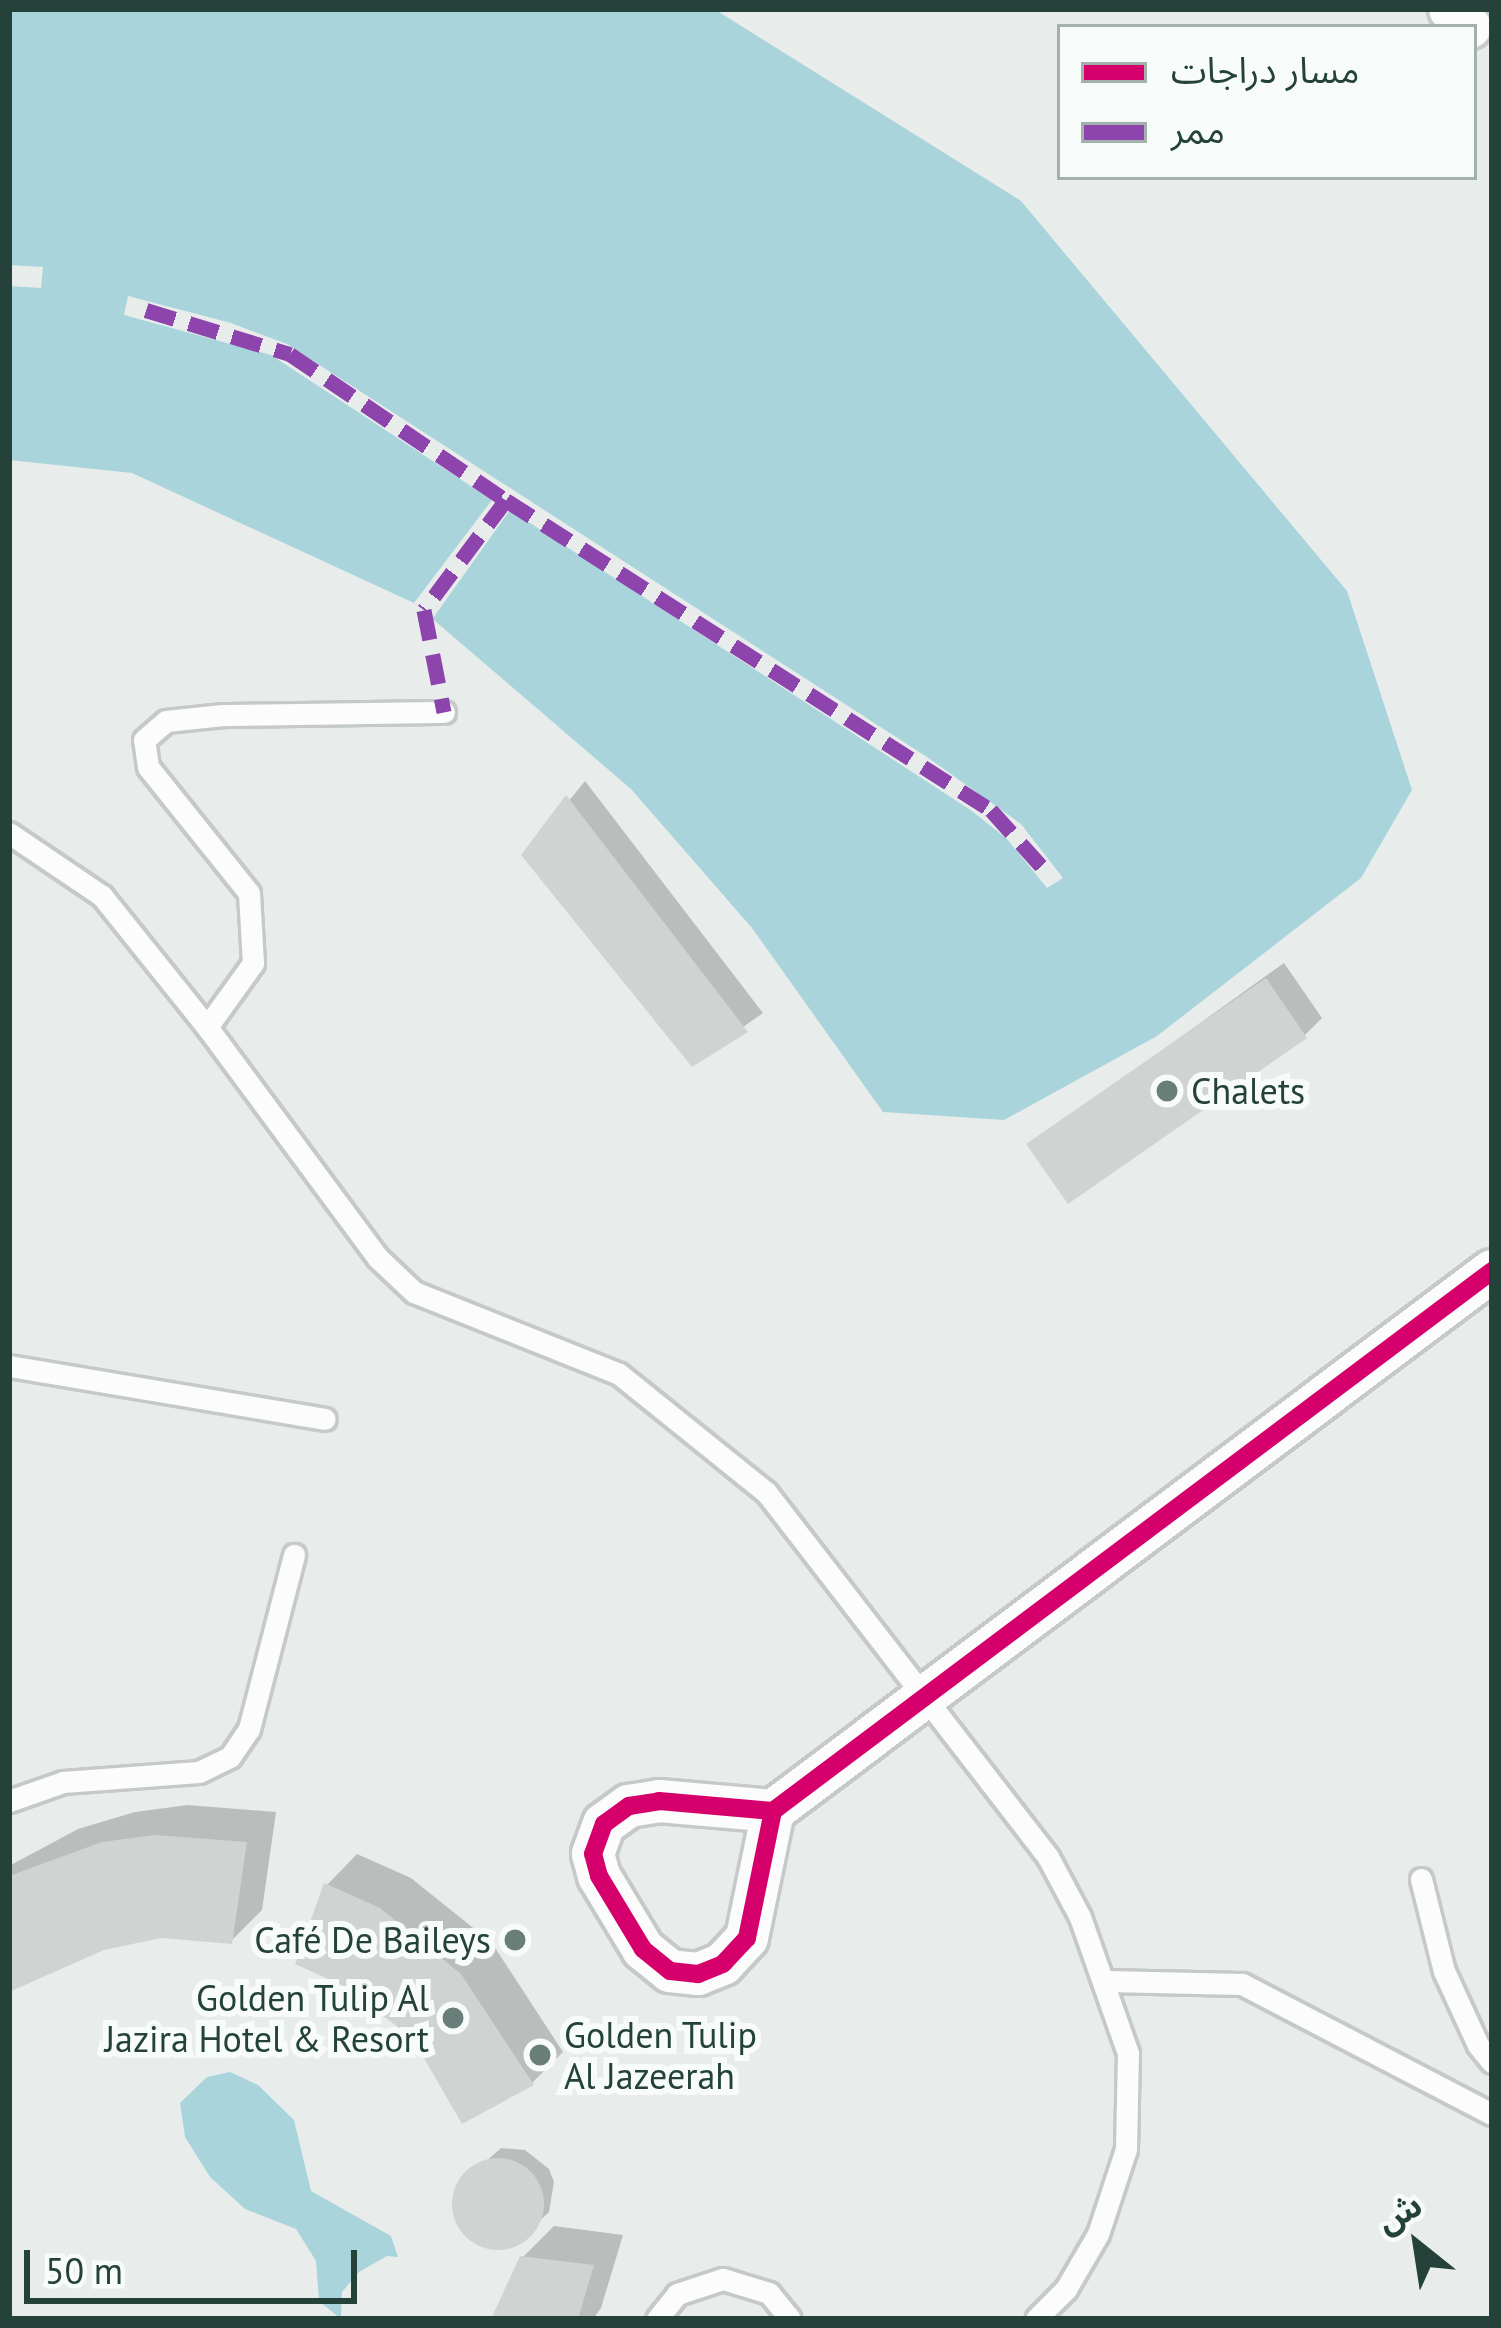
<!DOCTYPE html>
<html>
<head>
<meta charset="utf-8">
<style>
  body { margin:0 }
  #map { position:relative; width:1501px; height:2328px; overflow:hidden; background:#e8edeb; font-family:"PT Sans","Noto Sans Arabic",sans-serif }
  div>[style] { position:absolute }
  .water>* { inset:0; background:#a9d4db }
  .pier>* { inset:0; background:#e8edeb }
  .shadow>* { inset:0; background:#0003 }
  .building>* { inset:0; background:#cfd4d2 }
  .round { border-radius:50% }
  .roads { filter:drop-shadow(3px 0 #c5cac8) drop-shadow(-3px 0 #c5cac8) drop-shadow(0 3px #c5cac8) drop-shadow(0 -3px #c5cac8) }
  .lane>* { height:21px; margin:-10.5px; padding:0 10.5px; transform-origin:10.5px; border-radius:10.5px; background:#fcfcfc }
  .street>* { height:42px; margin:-21px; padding:0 21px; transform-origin:21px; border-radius:21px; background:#fcfcfc }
  .quiet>* { height:15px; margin-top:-7.5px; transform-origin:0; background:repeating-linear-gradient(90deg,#8e44ad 0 30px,transparent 0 45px) }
  .cycleway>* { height:18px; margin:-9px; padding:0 9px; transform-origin:9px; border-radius:9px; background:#d6006c }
  .dots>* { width:33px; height:33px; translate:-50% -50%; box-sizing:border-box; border:6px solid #f7fbf9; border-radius:50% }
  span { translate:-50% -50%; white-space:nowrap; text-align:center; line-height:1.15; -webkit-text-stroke:12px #f7fbf9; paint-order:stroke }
  .poi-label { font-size:36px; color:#24423a }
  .left { translate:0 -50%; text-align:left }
  .right { translate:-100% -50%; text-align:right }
  .frame { position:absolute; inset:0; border:12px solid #24423a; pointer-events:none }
  .legend { position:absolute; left:1057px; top:24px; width:420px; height:156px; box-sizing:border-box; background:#f7fbf9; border:3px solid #a3b1ad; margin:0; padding:15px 21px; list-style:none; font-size:36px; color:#24423a }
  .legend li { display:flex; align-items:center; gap:24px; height:60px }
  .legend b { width:60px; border:3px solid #a3b1ad }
  .north { position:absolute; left:1357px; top:2184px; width:120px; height:120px; -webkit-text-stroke:9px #f7fbf9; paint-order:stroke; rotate:330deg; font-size:33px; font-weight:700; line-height:48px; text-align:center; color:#24423a }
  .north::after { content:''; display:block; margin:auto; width:42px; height:54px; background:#24423a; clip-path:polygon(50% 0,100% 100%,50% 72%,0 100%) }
  .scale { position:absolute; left:24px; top:2250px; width:333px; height:54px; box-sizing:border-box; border:6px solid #24423a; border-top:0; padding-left:15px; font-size:36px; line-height:42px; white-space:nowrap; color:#24423a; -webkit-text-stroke:9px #f7fbf9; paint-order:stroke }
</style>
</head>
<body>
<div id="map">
  <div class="water">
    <i style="clip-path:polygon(9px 9px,714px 9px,1021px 201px,1347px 591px,1412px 790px,1361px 878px,1157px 1036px,1004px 1120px,883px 1112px,752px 928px,631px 789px,414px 603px,132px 473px,9px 460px)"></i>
    <i style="clip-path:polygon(230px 2072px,258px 2085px,294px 2120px,311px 2191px,391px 2236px,398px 2257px,387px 2256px,359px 2272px,342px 2292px,341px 2319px,319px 2301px,316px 2261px,296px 2229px,245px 2209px,210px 2177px,185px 2137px,180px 2103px,207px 2077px)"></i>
  </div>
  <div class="pier">
    <i style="clip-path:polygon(9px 265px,43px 267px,41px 288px,9px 286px)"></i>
    <i style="clip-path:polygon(128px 296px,231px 323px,287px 344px,927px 757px,1021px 824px,1063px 878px,1047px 888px,1007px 839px,972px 811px,510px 510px,433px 618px,414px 603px,492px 500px,271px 355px,124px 315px)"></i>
  </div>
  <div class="shadow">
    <i style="clip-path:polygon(585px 781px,763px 1013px,692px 1063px,525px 855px)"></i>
    <i style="clip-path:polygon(1284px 963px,1322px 1018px,1305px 1035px,1030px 1145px)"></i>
    <i style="clip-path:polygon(188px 1805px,276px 1812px,262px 1910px,231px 1941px,160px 1935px,103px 1947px,9px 1989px,9px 1866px,78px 1829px,135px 1812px)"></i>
    <i style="clip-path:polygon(357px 1854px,411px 1878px,492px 1943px,563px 2052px,532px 2083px,327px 1885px)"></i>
    <i style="clip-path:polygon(501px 2148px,525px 2150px,549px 2169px,554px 2182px,549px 2212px,516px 2243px,502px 2247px,473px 2239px,456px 2215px,459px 2185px)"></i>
    <i style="clip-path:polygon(554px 2226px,623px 2235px,601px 2308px,593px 2319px,494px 2319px,522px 2258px)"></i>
  </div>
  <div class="building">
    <i style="clip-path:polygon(566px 795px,748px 1032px,692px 1067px,521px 855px)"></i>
    <i style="clip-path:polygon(1266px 978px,1307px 1038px,1068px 1204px,1026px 1144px)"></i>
    <i style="clip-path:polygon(155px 1835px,247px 1842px,232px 1944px,161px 1938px,104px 1950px,9px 1992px,9px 1876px,102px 1842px)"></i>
    <i style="clip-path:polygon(324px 1883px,380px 1908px,461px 1974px,534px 2085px,462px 2124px,413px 2039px,346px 1987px,295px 1964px)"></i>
    <i class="round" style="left:452px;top:2158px;width:92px;height:92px"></i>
    <i style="clip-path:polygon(520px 2256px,594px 2265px,578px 2319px,491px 2319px)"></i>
  </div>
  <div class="roads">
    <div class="lane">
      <i style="left:9px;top:833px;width:112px;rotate:34.1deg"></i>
      <i style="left:102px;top:896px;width:168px;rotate:51.3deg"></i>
      <i style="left:207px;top:1027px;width:287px;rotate:53.5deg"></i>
      <i style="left:378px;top:1258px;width:50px;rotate:43.4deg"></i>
      <i style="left:414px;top:1292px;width:221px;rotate:21.8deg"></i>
      <i style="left:619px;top:1374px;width:189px;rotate:38.8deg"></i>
      <i style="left:766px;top:1492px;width:461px;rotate:52.3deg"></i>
      <i style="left:1048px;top:1857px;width:68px;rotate:61.9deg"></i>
      <i style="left:1080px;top:1917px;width:144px;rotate:70.6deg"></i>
      <i style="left:1128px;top:2053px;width:96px;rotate:91.2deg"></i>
      <i style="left:1126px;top:2149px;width:89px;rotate:108.2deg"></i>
      <i style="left:1098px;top:2234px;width:64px;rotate:120.2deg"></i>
      <i style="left:1066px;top:2289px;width:42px;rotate:135deg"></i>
      <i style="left:207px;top:1027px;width:79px;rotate:-54.3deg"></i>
      <i style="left:253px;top:963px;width:70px;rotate:-93.3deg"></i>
      <i style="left:249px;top:893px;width:161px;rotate:-128.7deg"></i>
      <i style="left:148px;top:767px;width:27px;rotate:-98deg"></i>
      <i style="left:144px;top:740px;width:29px;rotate:-41deg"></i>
      <i style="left:166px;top:721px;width:57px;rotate:-6deg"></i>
      <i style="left:223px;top:715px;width:221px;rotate:-0.8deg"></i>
      <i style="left:9px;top:1366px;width:320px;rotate:9.5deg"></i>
      <i style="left:9px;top:1801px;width:57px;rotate:-19.4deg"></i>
      <i style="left:63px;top:1782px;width:136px;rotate:-4.2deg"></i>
      <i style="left:199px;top:1772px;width:34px;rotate:-26deg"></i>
      <i style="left:230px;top:1757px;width:34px;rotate:-56deg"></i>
      <i style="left:249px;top:1729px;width:180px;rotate:-75.5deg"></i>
      <i style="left:1421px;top:1879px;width:95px;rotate:76deg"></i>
      <i style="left:1444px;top:1971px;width:81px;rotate:65.3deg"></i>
      <i style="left:1478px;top:2045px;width:22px;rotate:51deg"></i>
      <i style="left:1106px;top:1981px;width:136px;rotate:1.3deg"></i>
      <i style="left:1242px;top:1984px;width:282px;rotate:27.5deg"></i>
      <i style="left:657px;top:2319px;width:32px;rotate:-51deg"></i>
      <i style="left:677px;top:2294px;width:48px;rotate:-18.1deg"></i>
      <i style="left:723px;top:2279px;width:48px;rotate:16.9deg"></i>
      <i style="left:769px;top:2293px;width:33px;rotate:51deg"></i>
    </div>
    <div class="street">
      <i style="left:1450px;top:9px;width:27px;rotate:42deg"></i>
      <i style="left:773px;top:1811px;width:130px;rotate:101.6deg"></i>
      <i style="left:747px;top:1938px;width:35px;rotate:133deg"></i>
      <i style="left:723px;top:1964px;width:27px;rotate:158deg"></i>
      <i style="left:698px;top:1974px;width:28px;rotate:-174deg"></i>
      <i style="left:670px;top:1971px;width:35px;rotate:-141deg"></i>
      <i style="left:643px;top:1949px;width:85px;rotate:-121.1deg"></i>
      <i style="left:599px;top:1876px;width:23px;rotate:-105deg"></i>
      <i style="left:593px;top:1854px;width:32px;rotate:-70deg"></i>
      <i style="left:604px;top:1824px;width:31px;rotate:-36deg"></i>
      <i style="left:629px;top:1806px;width:30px;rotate:-9deg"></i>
      <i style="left:659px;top:1801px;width:114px;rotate:5deg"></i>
      <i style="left:773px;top:1811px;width:899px;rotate:-36.91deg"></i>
    </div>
  </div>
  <div class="quiet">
    <i style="left:146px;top:310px;width:151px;rotate:17deg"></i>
    <i style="left:290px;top:354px;width:261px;rotate:34.1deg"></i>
    <i style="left:506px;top:500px;width:137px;rotate:126.7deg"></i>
    <i style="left:424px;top:610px;width:104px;rotate:78.9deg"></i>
    <i style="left:506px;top:500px;width:576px;rotate:32.59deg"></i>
    <i style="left:991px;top:810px;width:78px;rotate:48.1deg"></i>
  </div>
  <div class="cycleway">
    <i style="left:773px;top:1811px;width:130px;rotate:101.6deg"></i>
    <i style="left:747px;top:1938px;width:35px;rotate:133deg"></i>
    <i style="left:723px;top:1964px;width:27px;rotate:158deg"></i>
    <i style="left:698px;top:1974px;width:28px;rotate:-174deg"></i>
    <i style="left:670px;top:1971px;width:35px;rotate:-141deg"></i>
    <i style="left:643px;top:1949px;width:85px;rotate:-121.1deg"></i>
    <i style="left:599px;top:1876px;width:23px;rotate:-105deg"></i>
    <i style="left:593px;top:1854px;width:32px;rotate:-70deg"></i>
    <i style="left:604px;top:1824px;width:31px;rotate:-36deg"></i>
    <i style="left:629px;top:1806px;width:30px;rotate:-9deg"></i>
    <i style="left:659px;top:1801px;width:114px;rotate:5deg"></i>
    <i style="left:773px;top:1811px;width:899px;rotate:-36.91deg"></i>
  </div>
  <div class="dots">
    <i style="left:1167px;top:1091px;background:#697e78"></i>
    <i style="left:515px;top:1940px;background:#697e78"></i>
    <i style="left:453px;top:2018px;background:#697e78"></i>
    <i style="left:540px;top:2055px;background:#697e78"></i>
  </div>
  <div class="poi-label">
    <span class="left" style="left:1191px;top:1091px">Chalets</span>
    <span class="right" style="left:491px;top:1940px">Café De Baileys</span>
    <span class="right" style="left:429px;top:2018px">Golden Tulip Al<br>Jazira Hotel &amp; Resort</span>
    <span class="left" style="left:564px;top:2055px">Golden Tulip<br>Al Jazeerah</span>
  </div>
  <div class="frame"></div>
  <ul class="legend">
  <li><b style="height:15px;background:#d6006c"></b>مسار دراجات</li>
  <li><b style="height:15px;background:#8e44ad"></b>ممر</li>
  </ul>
  <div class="north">ش</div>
  <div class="scale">50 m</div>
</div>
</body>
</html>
